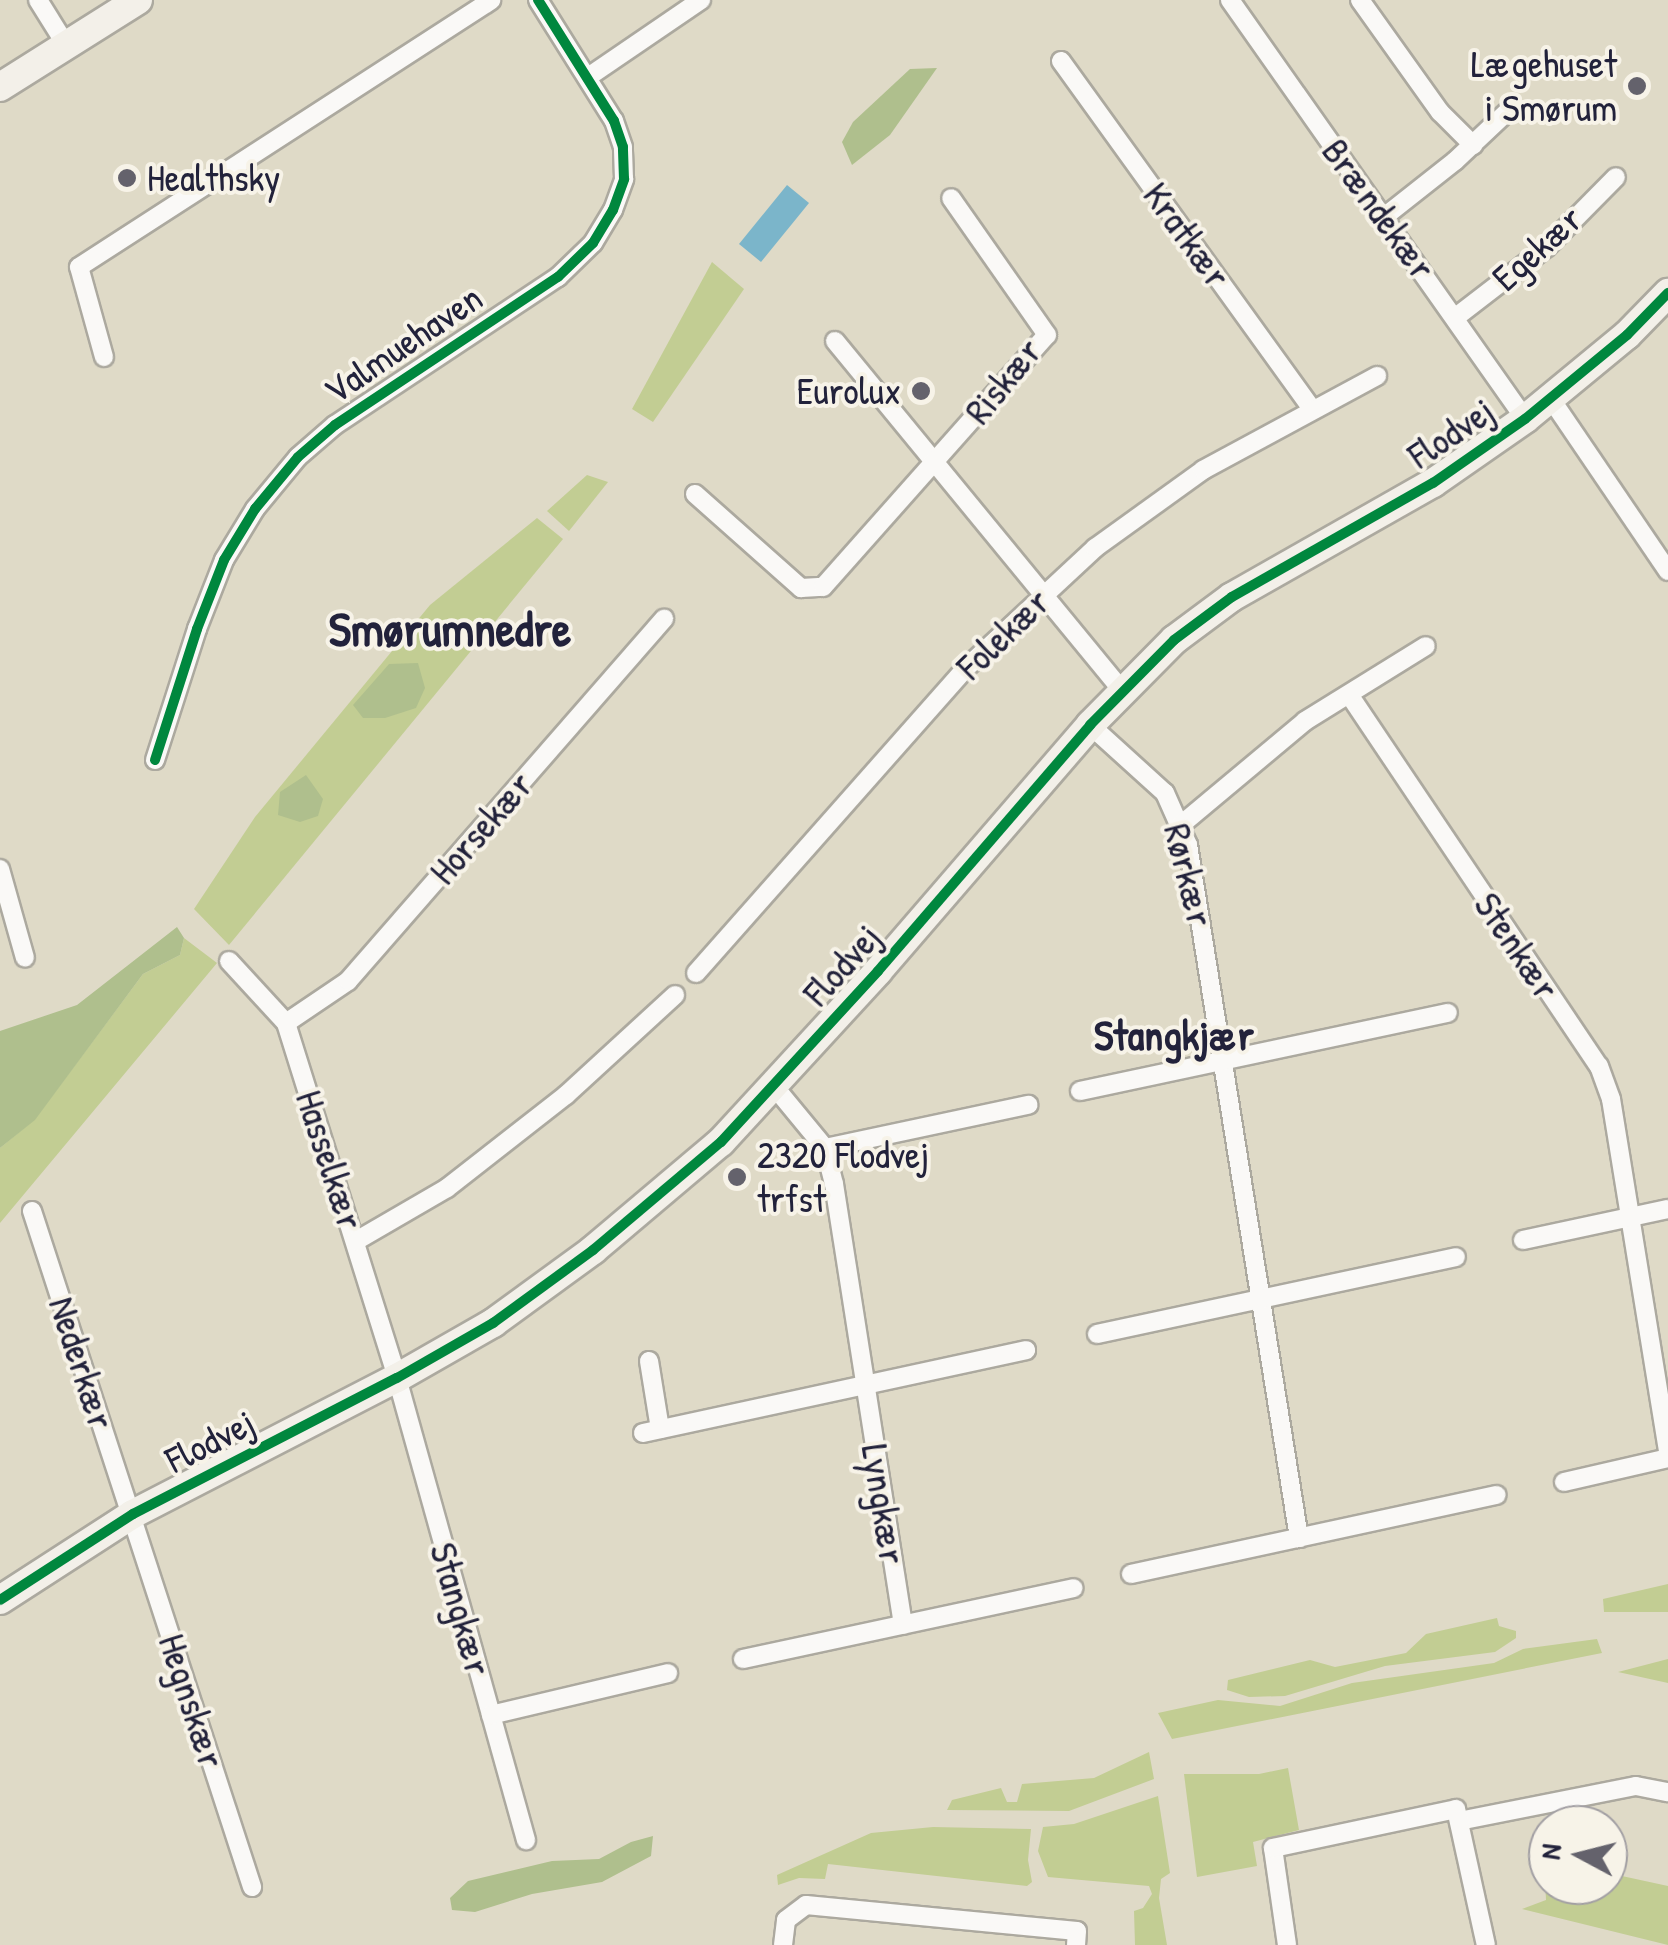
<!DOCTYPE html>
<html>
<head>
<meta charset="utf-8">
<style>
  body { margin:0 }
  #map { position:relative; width:1668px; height:1945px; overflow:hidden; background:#dfdac7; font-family:"Patrick Hand",sans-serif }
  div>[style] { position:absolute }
  .green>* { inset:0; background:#c2cd93 }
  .forest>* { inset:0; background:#afbf8d }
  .water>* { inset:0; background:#7bb5ca }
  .roads { filter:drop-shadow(2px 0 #aca99f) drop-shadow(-2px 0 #aca99f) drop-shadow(0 2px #aca99f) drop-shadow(0 -2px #aca99f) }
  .street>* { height:18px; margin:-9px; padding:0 9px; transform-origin:9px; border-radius:9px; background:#faf9f7 }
  .secondary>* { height:28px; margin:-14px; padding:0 14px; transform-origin:14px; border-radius:14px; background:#f3f0e9 }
  .cycleway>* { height:10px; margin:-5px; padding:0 5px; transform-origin:5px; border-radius:5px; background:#00873e }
  .dots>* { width:28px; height:28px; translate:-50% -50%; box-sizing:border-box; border:5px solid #f7f3e8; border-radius:50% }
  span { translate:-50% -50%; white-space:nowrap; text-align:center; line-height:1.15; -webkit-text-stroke:8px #f7f3e8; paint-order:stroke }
  .poi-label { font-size:38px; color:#22223b }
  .right { translate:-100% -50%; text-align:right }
  .left { translate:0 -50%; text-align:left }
  .street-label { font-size:38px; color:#22223b }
  .quarter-label { font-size:42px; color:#22223b; font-weight:700 }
  .district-label { font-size:48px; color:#22223b; font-weight:700 }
  .north { position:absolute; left:1528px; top:1805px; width:100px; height:100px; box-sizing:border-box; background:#f7f3e8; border:2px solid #a29fa3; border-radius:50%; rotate:277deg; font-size:28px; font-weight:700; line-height:40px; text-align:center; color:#22223b }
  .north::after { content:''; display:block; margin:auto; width:35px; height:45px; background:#64626c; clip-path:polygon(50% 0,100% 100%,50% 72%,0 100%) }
</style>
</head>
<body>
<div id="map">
  <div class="green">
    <i style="clip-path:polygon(712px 262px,744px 289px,653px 422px,632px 409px)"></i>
    <i style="clip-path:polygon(587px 475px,608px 482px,569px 531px,547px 511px)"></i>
    <i style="clip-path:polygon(537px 518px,563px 539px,229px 945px,194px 909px,255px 817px,430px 605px)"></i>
    <i style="clip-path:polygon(184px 938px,217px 963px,0 1223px,0 1148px,35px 1119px,143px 974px,180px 955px)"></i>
    <i style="clip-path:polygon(1668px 1584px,1668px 1612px,1604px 1612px,1603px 1599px)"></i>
    <i style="clip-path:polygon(1497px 1618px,1499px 1626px,1516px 1631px,1516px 1638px,1495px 1652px,1385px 1666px,1285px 1696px,1249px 1697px,1227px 1690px,1228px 1680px,1310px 1660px,1335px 1667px,1406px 1653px,1426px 1634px)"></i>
    <i style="clip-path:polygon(1597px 1639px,1602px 1653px,1172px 1739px,1158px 1713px,1218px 1700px,1280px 1706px,1352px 1683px,1494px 1663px,1523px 1649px)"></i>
    <i style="clip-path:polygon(1668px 1659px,1668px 1683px,1618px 1672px)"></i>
    <i style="clip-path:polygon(1149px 1752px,1154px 1779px,1069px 1811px,947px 1810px,952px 1800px,1001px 1788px,1007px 1802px,1017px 1802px,1022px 1784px,1094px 1778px)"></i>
    <i style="clip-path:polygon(1288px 1768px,1299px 1830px,1253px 1842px,1257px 1866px,1197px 1877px,1184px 1774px,1259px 1774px)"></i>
    <i style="clip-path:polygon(1158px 1796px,1170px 1873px,1161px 1879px,1159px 1898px,1167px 1945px,1135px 1945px,1134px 1911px,1143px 1908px,1152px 1894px,1149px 1886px,1048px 1877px,1038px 1851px,1043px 1827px,1074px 1824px)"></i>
    <i style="clip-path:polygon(933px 1827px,1031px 1829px,1028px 1860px,1032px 1882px,1027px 1886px,828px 1864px,825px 1879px,799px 1878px,778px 1885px,777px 1875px,871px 1833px)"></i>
    <i style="clip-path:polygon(1608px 1873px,1668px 1886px,1668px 1945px,1522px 1909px,1546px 1900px,1545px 1879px,1548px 1885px,1608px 1885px)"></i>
  </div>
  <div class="forest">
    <i style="clip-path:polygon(937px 68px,890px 135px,852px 165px,842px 142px,853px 122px,910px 69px)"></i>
    <i style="clip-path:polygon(418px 663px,425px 688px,416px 708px,385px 718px,363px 718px,353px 705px,389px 664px)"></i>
    <i style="clip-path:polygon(306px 775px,323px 799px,318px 816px,300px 822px,278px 815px,280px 792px)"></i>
    <i style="clip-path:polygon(177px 927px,184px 938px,180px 955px,143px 974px,35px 1120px,0 1148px,0 1031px,77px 1005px)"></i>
    <i style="clip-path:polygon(653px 1836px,651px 1856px,602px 1882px,532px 1894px,475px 1912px,452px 1910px,450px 1898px,468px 1881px,552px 1861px,599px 1859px,631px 1842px)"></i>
  </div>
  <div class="water">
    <i style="clip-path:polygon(787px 185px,809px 203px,761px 262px,739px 244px)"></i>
  </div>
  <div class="roads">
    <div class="street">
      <i style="left:38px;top:0;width:57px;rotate:58deg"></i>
      <i style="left:1230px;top:0;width:512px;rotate:54.85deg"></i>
      <i style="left:1360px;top:0;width:138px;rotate:54.5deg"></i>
      <i style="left:1440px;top:112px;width:47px;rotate:45deg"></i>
      <i style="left:1061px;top:61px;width:430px;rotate:54.2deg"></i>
      <i style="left:588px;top:77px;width:137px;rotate:-34.3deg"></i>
      <i style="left:1384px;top:217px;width:90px;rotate:-38.3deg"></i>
      <i style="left:1455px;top:161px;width:71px;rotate:-43.3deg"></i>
      <i style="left:1456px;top:317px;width:115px;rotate:-37.6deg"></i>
      <i style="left:1547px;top:247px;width:98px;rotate:-45.4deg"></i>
      <i style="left:835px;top:341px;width:452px;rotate:50.6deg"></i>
      <i style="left:104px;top:357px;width:93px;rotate:-105.5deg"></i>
      <i style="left:79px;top:267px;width:491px;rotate:-32.9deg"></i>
      <i style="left:1551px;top:399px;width:208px;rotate:55.8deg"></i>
      <i style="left:695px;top:494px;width:142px;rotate:41.6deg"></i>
      <i style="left:801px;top:588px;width:22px;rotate:-3deg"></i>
      <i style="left:823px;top:587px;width:337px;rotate:-48.4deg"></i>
      <i style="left:1047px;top:335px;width:167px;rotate:-125deg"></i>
      <i style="left:1350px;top:696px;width:446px;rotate:56.1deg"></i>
      <i style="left:1599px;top:1066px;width:35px;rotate:70deg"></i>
      <i style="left:1611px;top:1099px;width:358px;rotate:80.8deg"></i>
      <i style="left:1090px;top:725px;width:101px;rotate:42.2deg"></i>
      <i style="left:1165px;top:793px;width:57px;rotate:66.1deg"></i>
      <i style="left:1188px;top:845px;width:702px;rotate:80.9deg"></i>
      <i style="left:155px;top:760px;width:138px;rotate:-72.2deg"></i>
      <i style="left:197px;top:629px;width:74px;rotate:-68.6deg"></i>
      <i style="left:224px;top:560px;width:60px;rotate:-58.7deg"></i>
      <i style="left:255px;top:509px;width:67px;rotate:-50.4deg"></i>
      <i style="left:298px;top:457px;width:49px;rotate:-40.9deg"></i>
      <i style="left:335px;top:425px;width:268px;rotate:-33.6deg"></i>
      <i style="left:558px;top:277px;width:49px;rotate:-44.2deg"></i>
      <i style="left:593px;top:243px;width:39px;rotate:-59deg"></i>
      <i style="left:613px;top:210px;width:33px;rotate:-70deg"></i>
      <i style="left:624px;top:179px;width:32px;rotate:-92deg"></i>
      <i style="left:623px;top:147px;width:28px;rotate:-109deg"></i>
      <i style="left:614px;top:121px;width:143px;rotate:-122.1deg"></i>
      <i style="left:1182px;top:824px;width:160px;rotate:-39.9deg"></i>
      <i style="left:1305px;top:721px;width:142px;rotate:-31.8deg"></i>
      <i style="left:0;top:869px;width:92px;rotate:74.3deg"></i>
      <i style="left:229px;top:961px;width:84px;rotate:47.4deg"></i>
      <i style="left:286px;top:1023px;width:372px;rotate:72.6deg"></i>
      <i style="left:397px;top:1378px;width:480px;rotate:74.4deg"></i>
      <i style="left:696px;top:973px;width:406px;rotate:-48.5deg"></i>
      <i style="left:965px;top:669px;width:178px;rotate:-42.9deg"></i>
      <i style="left:1095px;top:548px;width:133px;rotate:-35.8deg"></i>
      <i style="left:1203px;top:470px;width:198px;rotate:-28.4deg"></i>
      <i style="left:286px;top:1023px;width:75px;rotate:-34.1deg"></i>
      <i style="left:348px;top:981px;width:481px;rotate:-48.9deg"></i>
      <i style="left:773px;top:1085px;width:82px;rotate:50.5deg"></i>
      <i style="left:825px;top:1148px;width:37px;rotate:76deg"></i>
      <i style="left:834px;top:1184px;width:446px;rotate:81.1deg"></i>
      <i style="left:1080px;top:1091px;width:376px;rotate:-12deg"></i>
      <i style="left:825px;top:1148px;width:208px;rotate:-12deg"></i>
      <i style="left:32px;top:1211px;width:711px;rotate:71.97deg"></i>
      <i style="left:1523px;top:1240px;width:148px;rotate:-12.1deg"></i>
      <i style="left:356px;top:1241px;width:105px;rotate:-30.2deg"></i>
      <i style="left:447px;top:1188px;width:151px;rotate:-38deg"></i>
      <i style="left:566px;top:1095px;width:148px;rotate:-42.5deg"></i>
      <i style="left:1097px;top:1334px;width:367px;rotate:-12.1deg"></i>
      <i style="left:649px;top:1361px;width:69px;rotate:80.8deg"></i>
      <i style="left:643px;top:1433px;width:392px;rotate:-12.2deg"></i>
      <i style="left:1564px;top:1482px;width:107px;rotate:-13deg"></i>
      <i style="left:1131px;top:1574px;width:374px;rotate:-12.2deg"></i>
      <i style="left:743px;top:1659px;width:338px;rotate:-12.1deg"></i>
      <i style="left:491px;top:1715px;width:182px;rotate:-13.3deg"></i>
      <i style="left:1459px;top:1821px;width:180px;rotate:-11.2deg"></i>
      <i style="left:1636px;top:1786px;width:33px;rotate:11deg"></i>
      <i style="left:783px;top:1945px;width:25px;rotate:-83deg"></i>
      <i style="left:786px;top:1920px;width:25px;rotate:-37deg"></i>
      <i style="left:806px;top:1905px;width:272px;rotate:5.5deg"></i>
      <i style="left:1077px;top:1931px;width:14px;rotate:94deg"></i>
      <i style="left:1287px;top:1945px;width:98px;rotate:-98.2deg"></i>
      <i style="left:1273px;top:1848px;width:187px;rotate:-12deg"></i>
      <i style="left:1456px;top:1809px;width:139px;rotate:77.6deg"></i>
    </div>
    <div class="secondary">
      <i style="left:0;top:87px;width:163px;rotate:-32.2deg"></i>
      <i style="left:0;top:1600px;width:158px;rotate:-32.9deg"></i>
      <i style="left:133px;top:1514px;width:297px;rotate:-27.3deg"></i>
      <i style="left:397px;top:1378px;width:111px;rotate:-29.8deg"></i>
      <i style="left:493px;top:1323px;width:124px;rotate:-36.1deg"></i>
      <i style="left:593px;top:1250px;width:167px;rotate:-40.2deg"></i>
      <i style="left:721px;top:1142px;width:232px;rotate:-47.4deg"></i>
      <i style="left:878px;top:971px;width:325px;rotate:-49.2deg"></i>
      <i style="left:1090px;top:725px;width:120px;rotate:-45.3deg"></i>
      <i style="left:1174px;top:640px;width:72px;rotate:-36.6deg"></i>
      <i style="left:1232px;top:597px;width:231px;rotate:-29.6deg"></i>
      <i style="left:1433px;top:483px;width:112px;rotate:-34.8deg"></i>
      <i style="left:1525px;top:419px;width:132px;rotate:-39.5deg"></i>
      <i style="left:1627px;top:335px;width:59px;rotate:-45.7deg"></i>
    </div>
  </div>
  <div class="cycleway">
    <i style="left:155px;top:760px;width:138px;rotate:-72.2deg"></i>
    <i style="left:197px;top:629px;width:74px;rotate:-68.6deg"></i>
    <i style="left:224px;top:560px;width:60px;rotate:-58.7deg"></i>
    <i style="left:255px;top:509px;width:67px;rotate:-50.4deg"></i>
    <i style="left:298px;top:457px;width:49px;rotate:-40.9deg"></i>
    <i style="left:335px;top:425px;width:268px;rotate:-33.6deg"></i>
    <i style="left:558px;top:277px;width:49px;rotate:-44.2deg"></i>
    <i style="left:593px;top:243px;width:39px;rotate:-59deg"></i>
    <i style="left:613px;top:210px;width:33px;rotate:-70deg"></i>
    <i style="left:624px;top:179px;width:32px;rotate:-92deg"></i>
    <i style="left:623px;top:147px;width:28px;rotate:-109deg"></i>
    <i style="left:614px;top:121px;width:143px;rotate:-122.1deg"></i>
    <i style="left:0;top:1600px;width:158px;rotate:-32.9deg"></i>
    <i style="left:133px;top:1514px;width:297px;rotate:-27.3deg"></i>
    <i style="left:397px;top:1378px;width:111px;rotate:-29.8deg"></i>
    <i style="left:493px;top:1323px;width:124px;rotate:-36.1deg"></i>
    <i style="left:593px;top:1250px;width:167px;rotate:-40.2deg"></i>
    <i style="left:721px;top:1142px;width:232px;rotate:-47.4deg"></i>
    <i style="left:878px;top:971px;width:325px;rotate:-49.2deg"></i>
    <i style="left:1090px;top:725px;width:120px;rotate:-45.3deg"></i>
    <i style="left:1174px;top:640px;width:72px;rotate:-36.6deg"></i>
    <i style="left:1232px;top:597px;width:231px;rotate:-29.6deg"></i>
    <i style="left:1433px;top:483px;width:112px;rotate:-34.8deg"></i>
    <i style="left:1525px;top:419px;width:132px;rotate:-39.5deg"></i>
    <i style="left:1627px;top:335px;width:59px;rotate:-45.7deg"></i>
  </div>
  <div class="dots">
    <i style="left:1637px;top:86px;background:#64626c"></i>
    <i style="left:127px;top:178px;background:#64626c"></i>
    <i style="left:921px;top:391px;background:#64626c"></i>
    <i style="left:737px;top:1177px;background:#64626c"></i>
  </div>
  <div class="poi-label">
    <span class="right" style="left:1617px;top:86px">Lægehuset<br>i Smørum</span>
    <span class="left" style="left:147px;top:178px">Healthsky</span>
    <span class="right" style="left:901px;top:391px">Eurolux</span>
    <span class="left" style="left:757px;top:1177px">2320 Flodvej<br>trfst</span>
  </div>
  <div class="street-label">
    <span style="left:1379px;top:209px;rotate:54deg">Brændekær</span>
    <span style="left:1187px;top:235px;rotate:54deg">Kratkær</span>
    <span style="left:1537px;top:248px;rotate:-42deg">Egekær</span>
    <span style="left:403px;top:344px;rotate:-34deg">Valmuehaven</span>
    <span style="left:1003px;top:381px;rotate:-51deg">Riskær</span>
    <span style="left:1451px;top:433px;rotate:-34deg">Flodvej</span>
    <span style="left:1003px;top:634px;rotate:-44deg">Folekær</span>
    <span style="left:481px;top:828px;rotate:-49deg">Horsekær</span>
    <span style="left:1189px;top:875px;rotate:76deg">Rørkær</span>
    <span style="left:1517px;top:946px;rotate:56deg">Stenkær</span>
    <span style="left:842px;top:965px;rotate:-48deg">Flodvej</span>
    <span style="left:330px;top:1160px;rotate:72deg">Hasselkær</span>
    <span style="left:82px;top:1363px;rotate:72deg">Nederkær</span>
    <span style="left:210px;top:1441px;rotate:-27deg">Flodvej</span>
    <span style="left:884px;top:1504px;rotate:81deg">Lyngkær</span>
    <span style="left:461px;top:1609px;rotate:74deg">Stangkær</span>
    <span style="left:192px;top:1701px;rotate:72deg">Hegnskær</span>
  </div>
  <div class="quarter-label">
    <span style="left:1174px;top:1035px">Stangkjær</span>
  </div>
  <div class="district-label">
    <span style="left:450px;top:629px">Smørumnedre</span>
  </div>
  <div class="north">N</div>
</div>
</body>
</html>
